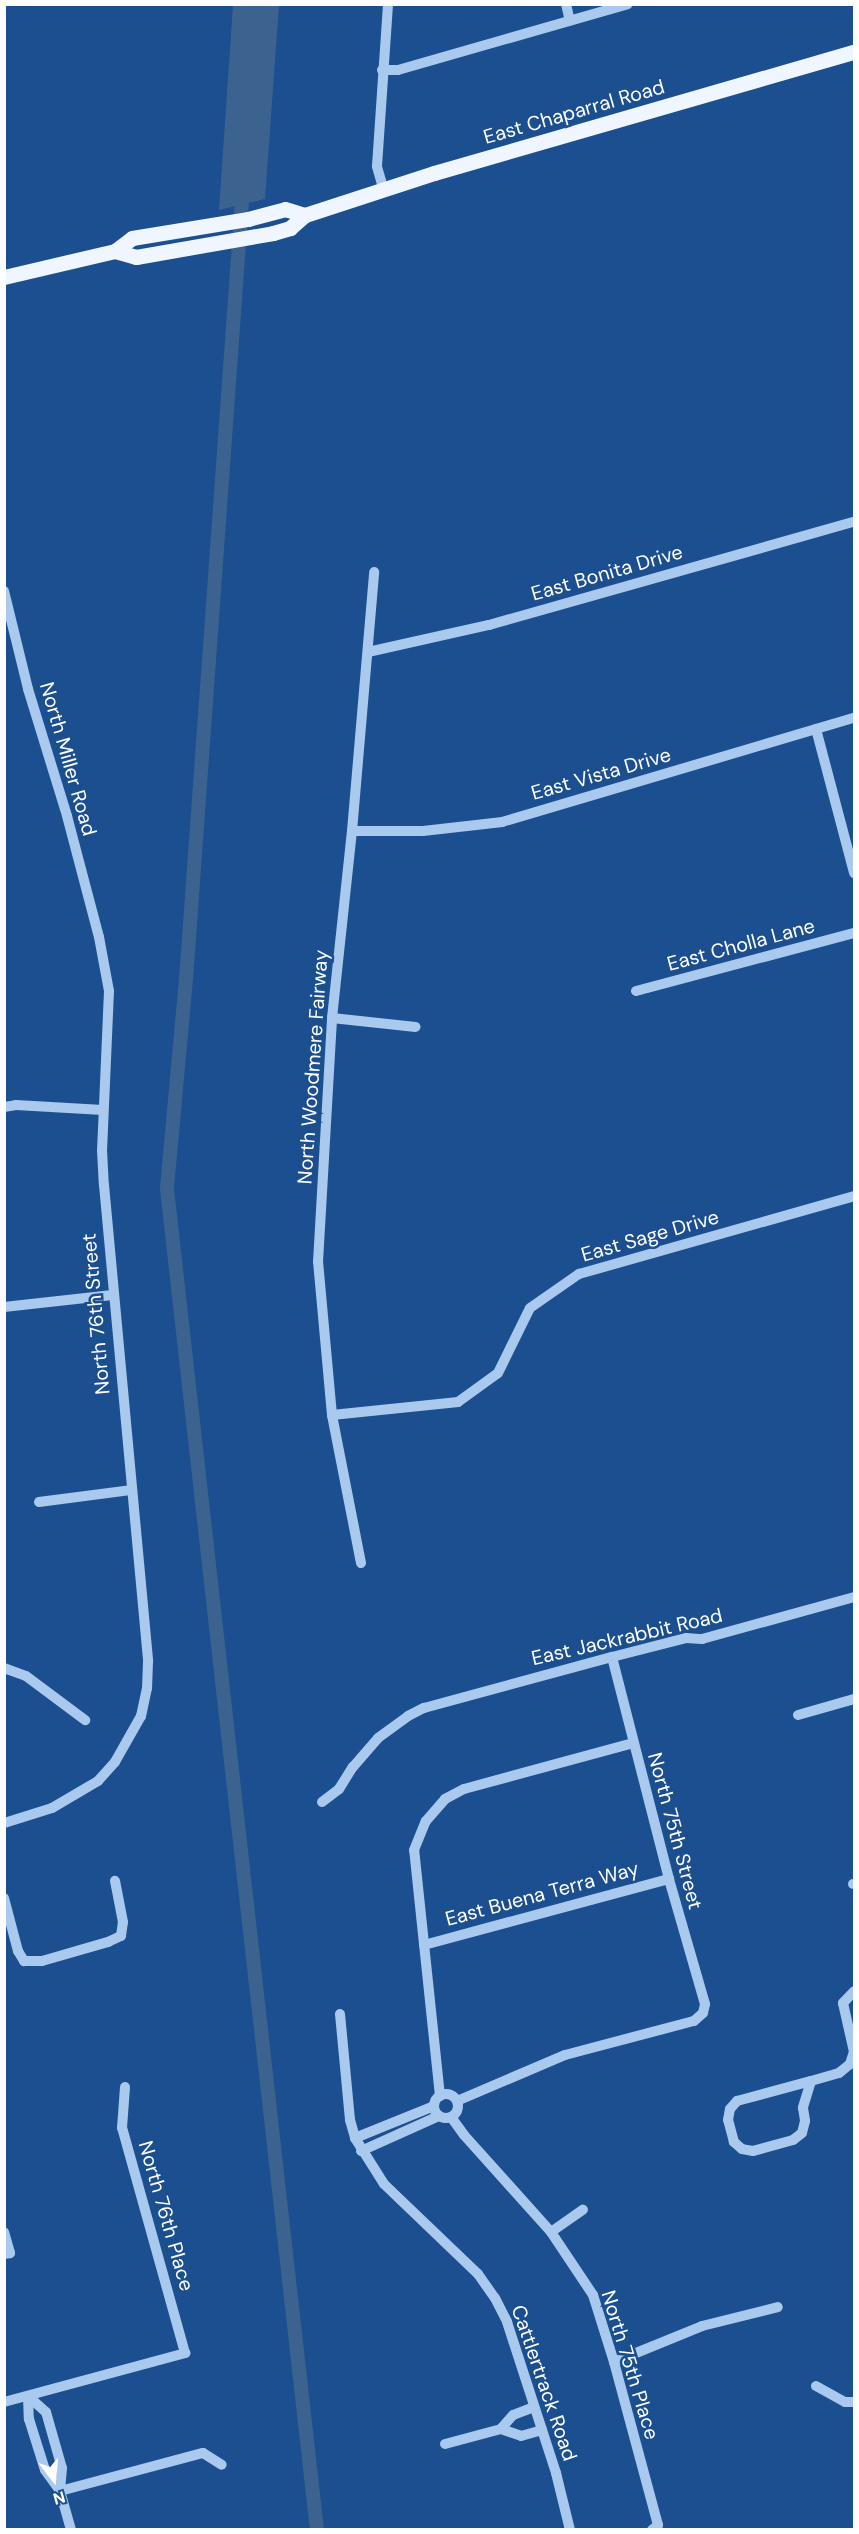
<!DOCTYPE html>
<html>
<head>
<meta charset="utf-8">
<style>
  body { margin:0 }
  #map { position:relative; width:859px; height:2534px; overflow:hidden; background:#1b4f8f; font-family:"DM Sans",sans-serif }
  div>[style] { position:absolute }
  .water>* { inset:0; background:#3c6290 }
  .canal>* { height:14px; margin:-7px; padding:0 7px; transform-origin:7px; border-radius:7px; background:#3c6290 }
  .minor>* { height:10px; margin:-5px; padding:0 5px; transform-origin:5px; border-radius:5px; background:#a9c9ee }
  .minor>.ring { margin:-5px; padding:0; box-sizing:content-box; background:none; border:10px solid #a9c9ee; border-radius:50% }
  .major>* { height:15px; margin:-7.5px; padding:0 7.5px; transform-origin:7.5px; border-radius:7.5px; background:#f0f6ff }
  span { translate:-50% -50%; white-space:nowrap; text-align:center; line-height:1.15; -webkit-text-stroke:5px #1b4f8f; paint-order:stroke }
  .street-label { font-size:20px; color:#fff }
  .frame { position:absolute; inset:0; border:6px solid #fff; pointer-events:none }
  .north { position:absolute; left:24px; top:2450px; width:60px; height:60px; -webkit-text-stroke:4px #1b4f8f; paint-order:stroke; rotate:164deg; font-size:16px; font-weight:700; line-height:24px; text-align:center; color:#fff }
  .north::after { content:''; display:block; margin:auto; width:21px; height:27px; background:#fff; clip-path:polygon(50% 0,100% 100%,50% 72%,0 100%) }
</style>
</head>
<body>
<div id="map">
  <div class="water">
    <i style="clip-path:polygon(233px 5px,279px 5px,265px 199px,219px 210px)"></i>
  </div>
  <div class="canal">
    <i style="left:243px;top:188px;width:793px;rotate:94.12deg"></i>
    <i style="left:186px;top:979px;width:211px;rotate:95.2deg"></i>
    <i style="left:167px;top:1189px;width:1349px;rotate:83.62deg"></i>
  </div>
  <div class="minor">
    <i style="left:566px;top:4px;width:17px;rotate:77deg"></i>
    <i style="left:382px;top:70px;width:16px"></i>
    <i style="left:398px;top:70px;width:239px;rotate:-16deg"></i>
    <i style="left:384px;top:191px;width:26px;rotate:-106deg"></i>
    <i style="left:377px;top:166px;width:162px;rotate:-86.1deg"></i>
    <i style="left:4px;top:591px;width:101px;rotate:76.2deg"></i>
    <i style="left:28px;top:689px;width:133px;rotate:72.9deg"></i>
    <i style="left:67px;top:816px;width:125px;rotate:75.2deg"></i>
    <i style="left:99px;top:937px;width:55px;rotate:79.5deg"></i>
    <i style="left:109px;top:991px;width:159px;rotate:92.5deg"></i>
    <i style="left:102px;top:1150px;width:35px;rotate:87deg"></i>
    <i style="left:104px;top:1185px;width:478px;rotate:84.7deg"></i>
    <i style="left:148px;top:1661px;width:27px;rotate:92deg"></i>
    <i style="left:147px;top:1688px;width:29px;rotate:102deg"></i>
    <i style="left:141px;top:1716px;width:53px;rotate:119.5deg"></i>
    <i style="left:115px;top:1762px;width:25px;rotate:132deg"></i>
    <i style="left:98px;top:1781px;width:53px;rotate:149.6deg"></i>
    <i style="left:52px;top:1808px;width:50px;rotate:162.6deg"></i>
    <i style="left:368px;top:652px;width:124px;rotate:-12.6deg"></i>
    <i style="left:489px;top:625px;width:379px;rotate:-15.8deg"></i>
    <i style="left:816px;top:729px;width:149px;rotate:75.2deg"></i>
    <i style="left:352px;top:831px;width:71px"></i>
    <i style="left:423px;top:831px;width:80px;rotate:-6.5deg"></i>
    <i style="left:502px;top:822px;width:367px;rotate:-16.5deg"></i>
    <i style="left:636px;top:991px;width:226px;rotate:-14.9deg"></i>
    <i style="left:332px;top:1018px;width:84px;rotate:6.1deg"></i>
    <i style="left:4px;top:1107px;width:12px;rotate:-9deg"></i>
    <i style="left:16px;top:1105px;width:87px;rotate:3.3deg"></i>
    <i style="left:4px;top:1307px;width:109px;rotate:-6.3deg"></i>
    <i style="left:332px;top:1415px;width:127px;rotate:-5.9deg"></i>
    <i style="left:458px;top:1402px;width:49px;rotate:-35.9deg"></i>
    <i style="left:498px;top:1373px;width:72px;rotate:-63.8deg"></i>
    <i style="left:530px;top:1308px;width:60px;rotate:-34.8deg"></i>
    <i style="left:579px;top:1274px;width:286px;rotate:-15.8deg"></i>
    <i style="left:39px;top:1502px;width:94px;rotate:-7.4deg"></i>
    <i style="left:361px;top:1563px;width:151px;rotate:-101.1deg"></i>
    <i style="left:332px;top:1415px;width:154px;rotate:-95.2deg"></i>
    <i style="left:318px;top:1262px;width:244px;rotate:-86.7deg"></i>
    <i style="left:332px;top:1018px;width:188px;rotate:-83.9deg"></i>
    <i style="left:352px;top:831px;width:260px;rotate:-85.1deg"></i>
    <i style="left:4px;top:1668px;width:23px;rotate:20deg"></i>
    <i style="left:26px;top:1676px;width:74px;rotate:36.7deg"></i>
    <i style="left:798px;top:1715px;width:58px;rotate:-15.9deg"></i>
    <i style="left:322px;top:1802px;width:21px;rotate:-37deg"></i>
    <i style="left:339px;top:1789px;width:26px;rotate:-58deg"></i>
    <i style="left:353px;top:1767px;width:38px;rotate:-49deg"></i>
    <i style="left:378px;top:1738px;width:37px;rotate:-36deg"></i>
    <i style="left:408px;top:1716px;width:18px;rotate:-27deg"></i>
    <i style="left:424px;top:1708px;width:195px;rotate:-15.2deg"></i>
    <i style="left:612px;top:1657px;width:76px;rotate:-14.4deg"></i>
    <i style="left:686px;top:1638px;width:16px;rotate:4deg"></i>
    <i style="left:702px;top:1639px;width:158px;rotate:-15.4deg"></i>
    <i style="left:853px;top:1884px;width:1px"></i>
    <i style="left:4px;top:1898px;width:55px;rotate:75.2deg"></i>
    <i style="left:18px;top:1951px;width:12px;rotate:59deg"></i>
    <i style="left:24px;top:1961px;width:18px"></i>
    <i style="left:42px;top:1961px;width:69px;rotate:-16.1deg"></i>
    <i style="left:108px;top:1942px;width:14px;rotate:-25deg"></i>
    <i style="left:121px;top:1936px;width:14px;rotate:-82deg"></i>
    <i style="left:123px;top:1922px;width:42px;rotate:-101deg"></i>
    <i style="left:424px;top:1945px;width:254px;rotate:-15.1deg"></i>
    <i style="left:340px;top:2014px;width:106px;rotate:84.6deg"></i>
    <i style="left:350px;top:2120px;width:19px;rotate:74deg"></i>
    <i style="left:355px;top:2138px;width:54px;rotate:57.8deg"></i>
    <i style="left:384px;top:2184px;width:130px;rotate:43.8deg"></i>
    <i style="left:478px;top:2274px;width:29px;rotate:55deg"></i>
    <i style="left:495px;top:2298px;width:27px;rotate:63deg"></i>
    <i style="left:507px;top:2322px;width:159px;rotate:72deg"></i>
    <i style="left:556px;top:2473px;width:59px;rotate:76.2deg"></i>
    <i style="left:811px;top:2081px;width:28px;rotate:107deg"></i>
    <i style="left:803px;top:2108px;width:13px;rotate:81deg"></i>
    <i style="left:805px;top:2121px;width:12px;rotate:104deg"></i>
    <i style="left:802px;top:2133px;width:11px;rotate:142deg"></i>
    <i style="left:793px;top:2140px;width:41px;rotate:164.6deg"></i>
    <i style="left:753px;top:2151px;width:11px;rotate:-170deg"></i>
    <i style="left:742px;top:2149px;width:11px;rotate:-139deg"></i>
    <i style="left:734px;top:2142px;width:23px;rotate:-105deg"></i>
    <i style="left:728px;top:2120px;width:11px;rotate:-80deg"></i>
    <i style="left:730px;top:2109px;width:11px;rotate:-49deg"></i>
    <i style="left:737px;top:2101px;width:77px;rotate:-15.1deg"></i>
    <i style="left:811px;top:2081px;width:29px;rotate:-16deg"></i>
    <i style="left:839px;top:2073px;width:14px;rotate:-39deg"></i>
    <i style="left:850px;top:2064px;width:13px;rotate:-72deg"></i>
    <i style="left:854px;top:2052px;width:50px;rotate:-102.7deg"></i>
    <i style="left:843px;top:2003px;width:16px;rotate:-47deg"></i>
    <i class="ring" style="left:434px;top:2094px;width:14px;height:14px"></i>
    <i style="left:440px;top:2096px;width:247px;rotate:-96deg"></i>
    <i style="left:414px;top:1850px;width:31px;rotate:-68deg"></i>
    <i style="left:426px;top:1821px;width:29px;rotate:-49deg"></i>
    <i style="left:445px;top:1799px;width:21px;rotate:-28deg"></i>
    <i style="left:464px;top:1789px;width:175px;rotate:-15.2deg"></i>
    <i style="left:457px;top:2101px;width:117px;rotate:-23.1deg"></i>
    <i style="left:565px;top:2055px;width:133px;rotate:-14.8deg"></i>
    <i style="left:694px;top:2021px;width:12px;rotate:-42deg"></i>
    <i style="left:703px;top:2013px;width:9px;rotate:-77deg"></i>
    <i style="left:705px;top:2004px;width:130px;rotate:-106.1deg"></i>
    <i style="left:669px;top:1879px;width:229px;rotate:-104.4deg"></i>
    <i style="left:451px;top:2117px;width:22px;rotate:54deg"></i>
    <i style="left:464px;top:2135px;width:130px;rotate:48.1deg"></i>
    <i style="left:551px;top:2232px;width:76px;rotate:56.3deg"></i>
    <i style="left:593px;top:2295px;width:70px;rotate:72.6deg"></i>
    <i style="left:614px;top:2362px;width:169px;rotate:74.9deg"></i>
    <i style="left:658px;top:2525px;width:8px;rotate:140deg"></i>
    <i style="left:355px;top:2138px;width:85px;rotate:-22.1deg"></i>
    <i style="left:361px;top:2151px;width:85px;rotate:-24.2deg"></i>
    <i style="left:4px;top:2232px;width:22px;rotate:74deg"></i>
    <i style="left:10px;top:2253px;width:6px;rotate:171deg"></i>
    <i style="left:551px;top:2232px;width:39px;rotate:-35deg"></i>
    <i style="left:614px;top:2362px;width:95px;rotate:-22.2deg"></i>
    <i style="left:702px;top:2326px;width:78px;rotate:-14deg"></i>
    <i style="left:816px;top:2386px;width:33px;rotate:29deg"></i>
    <i style="left:845px;top:2402px;width:9px"></i>
    <i style="left:28px;top:2396px;width:24px;rotate:42deg"></i>
    <i style="left:46px;top:2412px;width:58px;rotate:74.1deg"></i>
    <i style="left:62px;top:2468px;width:23px;rotate:95deg"></i>
    <i style="left:60px;top:2491px;width:41px;rotate:74.2deg"></i>
    <i style="left:28px;top:2396px;width:23px;rotate:88deg"></i>
    <i style="left:29px;top:2419px;width:53px;rotate:72.6deg"></i>
    <i style="left:45px;top:2470px;width:26px;rotate:54deg"></i>
    <i style="left:4px;top:2402px;width:188px;rotate:-15.1deg"></i>
    <i style="left:185px;top:2353px;width:234px;rotate:-105.6deg"></i>
    <i style="left:122px;top:2128px;width:41px;rotate:-85.8deg"></i>
    <i style="left:534px;top:2407px;width:22px;rotate:159deg"></i>
    <i style="left:513px;top:2415px;width:18px;rotate:131deg"></i>
    <i style="left:501px;top:2429px;width:21px;rotate:19deg"></i>
    <i style="left:521px;top:2436px;width:22px;rotate:-16deg"></i>
    <i style="left:445px;top:2444px;width:58px;rotate:-15deg"></i>
    <i style="left:60px;top:2491px;width:148px;rotate:-14.9deg"></i>
    <i style="left:203px;top:2453px;width:22px;rotate:32deg"></i>
  </div>
  <div class="major">
    <i style="left:115px;top:251px;width:21px;rotate:-37deg"></i>
    <i style="left:132px;top:238px;width:118px;rotate:-9.3deg"></i>
    <i style="left:248px;top:219px;width:38px;rotate:-15deg"></i>
    <i style="left:285px;top:209px;width:21px;rotate:17deg"></i>
    <i style="left:4px;top:277px;width:114px;rotate:-13.2deg"></i>
    <i style="left:115px;top:251px;width:22px;rotate:16deg"></i>
    <i style="left:136px;top:257px;width:139px;rotate:-9.9deg"></i>
    <i style="left:273px;top:233px;width:18px;rotate:-16deg"></i>
    <i style="left:290px;top:228px;width:20px;rotate:-41deg"></i>
    <i style="left:305px;top:215px;width:136px;rotate:-18deg"></i>
    <i style="left:434px;top:173px;width:437px;rotate:-16.1deg"></i>
  </div>
  <div class="street-label">
    <span style="left:574px;top:112px;rotate:-16deg">East Chaparral Road</span>
    <span style="left:607px;top:573px;rotate:-16deg">East Bonita Drive</span>
    <span style="left:68px;top:759px;rotate:74deg">North Miller Road</span>
    <span style="left:601px;top:774px;rotate:-16deg">East Vista Drive</span>
    <span style="left:741px;top:945px;rotate:-15deg">East Cholla Lane</span>
    <span style="left:313px;top:1067px;rotate:-86deg">North Woodmere Fairway</span>
    <span style="left:650px;top:1236px;rotate:-16deg">East Sage Drive</span>
    <span style="left:96px;top:1314px;rotate:-95deg">North 76th Street</span>
    <span style="left:627px;top:1637px;rotate:-13deg">East Jackrabbit Road</span>
    <span style="left:675px;top:1831px;rotate:75deg">North 75th Street</span>
    <span style="left:542px;top:1894px;rotate:-15deg">East Buena Terra Way</span>
    <span style="left:166px;top:2216px;rotate:74deg">North 76th Place</span>
    <span style="left:630px;top:2365px;rotate:73deg">North 75th Place</span>
    <span style="left:544px;top:2383px;rotate:71deg">Cattlertrack Road</span>
  </div>
  <div class="frame"></div>
  <div class="north">N</div>
</div>
</body>
</html>
